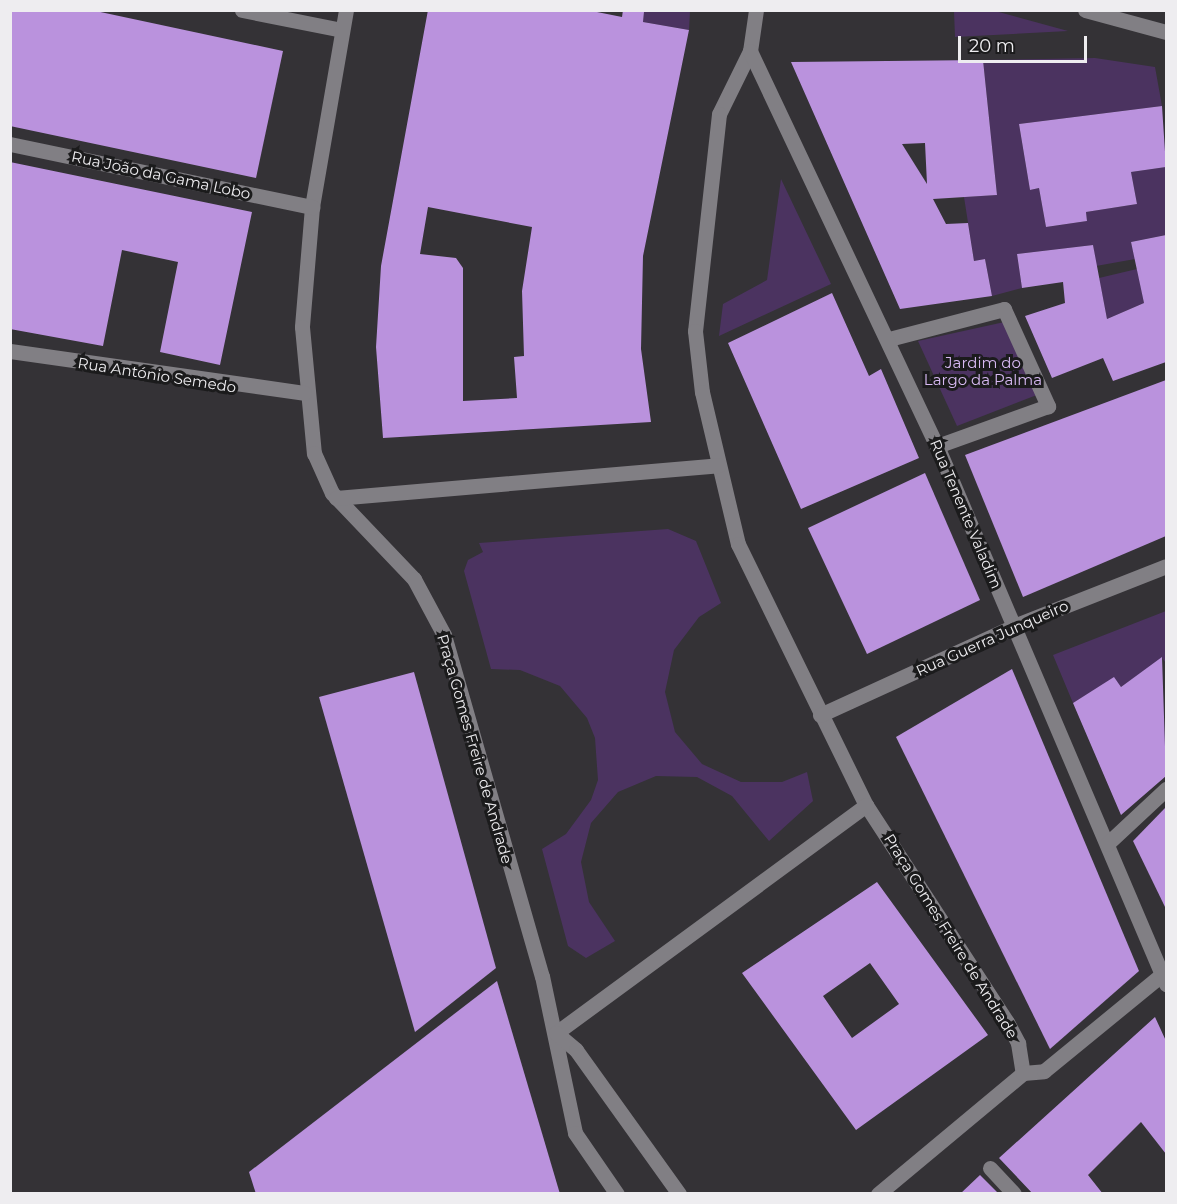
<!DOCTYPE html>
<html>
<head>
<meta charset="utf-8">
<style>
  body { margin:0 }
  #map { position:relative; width:1177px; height:1204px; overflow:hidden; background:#343236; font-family:Montserrat,sans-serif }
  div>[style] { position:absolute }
  .green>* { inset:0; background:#4b3360 }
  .building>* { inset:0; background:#ba92dd }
  .lane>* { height:15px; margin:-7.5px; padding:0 7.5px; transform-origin:7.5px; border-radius:7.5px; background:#817f84 }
  .street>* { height:15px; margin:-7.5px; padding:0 7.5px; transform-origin:7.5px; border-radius:7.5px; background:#817f84 }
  span { translate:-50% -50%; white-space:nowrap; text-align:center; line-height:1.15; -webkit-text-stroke:6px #1b1b1c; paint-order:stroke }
  .street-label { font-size:15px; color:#eeedf0 }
  .park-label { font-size:15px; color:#d7b9f3 }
  .frame { position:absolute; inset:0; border:12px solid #eeedf0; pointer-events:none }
  .scale { position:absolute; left:958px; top:36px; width:129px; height:27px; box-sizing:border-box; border:3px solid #eeedf0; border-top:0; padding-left:8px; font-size:18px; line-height:21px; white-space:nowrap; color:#eeedf0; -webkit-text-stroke:4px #1b1b1c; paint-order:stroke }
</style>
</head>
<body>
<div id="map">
  <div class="green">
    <i style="clip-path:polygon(637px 11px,690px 11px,689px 30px,643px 22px,644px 12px)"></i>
    <i style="clip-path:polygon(954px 11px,995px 11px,1068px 31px,955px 37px)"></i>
    <i style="clip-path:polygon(1095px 58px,1155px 67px,1162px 106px,1019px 124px,1030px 190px,1039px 188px,1046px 227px,1087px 221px,1086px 212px,1137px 204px,1131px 172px,1166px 167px,1166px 235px,1131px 242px,1135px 259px,1096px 266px,1093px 245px,1017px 254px,1022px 288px,992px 296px,985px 259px,974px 261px,964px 197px,997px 195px,983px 60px)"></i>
    <i style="clip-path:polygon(781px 179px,831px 284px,719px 336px,723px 304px,767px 280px)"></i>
    <i style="clip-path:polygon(1137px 269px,1144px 303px,1107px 319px,1099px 278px)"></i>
    <i style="clip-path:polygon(1009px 321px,1042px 393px,957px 426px,918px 341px)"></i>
    <i style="clip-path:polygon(668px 529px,696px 541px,721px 603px,699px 617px,674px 650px,665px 692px,675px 732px,702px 764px,741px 782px,782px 782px,807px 772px,813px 801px,769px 841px,732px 796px,697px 777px,656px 776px,618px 792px,591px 823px,581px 862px,589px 902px,615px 941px,586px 958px,568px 946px,542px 849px,566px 834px,591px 800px,598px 780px,595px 738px,587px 718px,560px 686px,520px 670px,491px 669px,464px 571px,468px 560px,483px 552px,479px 543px)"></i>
    <i style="clip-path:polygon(1166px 611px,1166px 663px,1162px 658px,1121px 687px,1114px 678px,1073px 703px,1053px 655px)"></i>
  </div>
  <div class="building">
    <i style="clip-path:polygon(10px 10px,91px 10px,283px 51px,256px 178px,10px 126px)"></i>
    <i style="clip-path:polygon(evenodd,428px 10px,587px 10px,622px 17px,623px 10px,637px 10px,644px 12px,643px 22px,689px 30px,643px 256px,641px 349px,651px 422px,383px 438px,376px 347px,381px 266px,428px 10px,428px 207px,532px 227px,522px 291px,524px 356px,514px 357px,517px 398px,463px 401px,463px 268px,456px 258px,420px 254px,428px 207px)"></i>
    <i style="clip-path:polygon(evenodd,983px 60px,997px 195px,933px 199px,946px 224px,968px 223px,974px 261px,985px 259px,992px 296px,900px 309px,791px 62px,983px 60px,925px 143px,927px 184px,902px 144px,925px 143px)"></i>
    <i style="clip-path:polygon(1162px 106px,1166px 167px,1131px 172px,1137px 204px,1086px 212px,1087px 221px,1046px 227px,1039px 188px,1030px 190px,1019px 124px)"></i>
    <i style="clip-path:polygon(10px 162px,252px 212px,220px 365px,160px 352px,178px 262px,122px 250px,103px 346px,10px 329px)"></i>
    <i style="clip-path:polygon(1166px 235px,1166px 362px,1113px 381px,1103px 358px,1052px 378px,1025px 316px,1065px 303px,1063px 282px,1022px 288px,1017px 254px,1093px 245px,1107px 319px,1144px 303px,1131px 242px)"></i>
    <i style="clip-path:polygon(832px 293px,869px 376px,881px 369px,919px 458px,801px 509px,728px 343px)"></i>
    <i style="clip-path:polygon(1166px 380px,1166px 536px,1023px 597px,965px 455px)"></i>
    <i style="clip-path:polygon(925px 473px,980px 600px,867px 654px,808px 528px)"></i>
    <i style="clip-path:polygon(1162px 657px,1166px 776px,1121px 815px,1073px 703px,1114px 677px,1121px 687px)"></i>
    <i style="clip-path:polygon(1012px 669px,1139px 971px,1050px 1049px,896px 737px)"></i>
    <i style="clip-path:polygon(414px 672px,496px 968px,415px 1032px,319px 697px)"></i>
    <i style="clip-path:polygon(1166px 807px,1166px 909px,1133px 841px)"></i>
    <i style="clip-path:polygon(evenodd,877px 882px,988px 1035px,856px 1130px,742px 973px,877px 882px,870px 963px,899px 1004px,852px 1038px,823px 996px,870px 963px)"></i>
    <i style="clip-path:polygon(497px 981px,560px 1194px,256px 1194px,249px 1172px)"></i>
    <i style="clip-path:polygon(1155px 1017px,1166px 1041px,1166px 1154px,1141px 1122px,1088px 1175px,1103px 1194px,1033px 1194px,999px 1158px)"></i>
    <i style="clip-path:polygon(980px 1175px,999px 1194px,960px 1194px)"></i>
  </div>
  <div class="lane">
    <i style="left:889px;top:339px;width:119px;rotate:-14.6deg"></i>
    <i style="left:937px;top:446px;width:118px;rotate:-19.8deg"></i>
  </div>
  <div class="street">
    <i style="left:242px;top:10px;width:102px;rotate:11.3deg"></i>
    <i style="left:346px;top:10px;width:200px;rotate:99.8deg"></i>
    <i style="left:312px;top:207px;width:120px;rotate:94.8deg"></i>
    <i style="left:302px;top:327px;width:127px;rotate:84.6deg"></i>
    <i style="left:314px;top:453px;width:44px;rotate:65.8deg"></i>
    <i style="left:332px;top:493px;width:119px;rotate:46.4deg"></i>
    <i style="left:414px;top:579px;width:64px;rotate:61.8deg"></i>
    <i style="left:444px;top:635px;width:355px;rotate:74deg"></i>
    <i style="left:542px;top:976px;width:160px;rotate:78.1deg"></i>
    <i style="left:575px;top:1133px;width:74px;rotate:55.5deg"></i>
    <i style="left:756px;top:10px;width:41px;rotate:98.3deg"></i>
    <i style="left:750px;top:51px;width:70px;rotate:116.2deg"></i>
    <i style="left:719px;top:114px;width:218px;rotate:96.3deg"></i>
    <i style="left:695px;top:331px;width:61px;rotate:83.5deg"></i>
    <i style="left:702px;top:392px;width:156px;rotate:76.7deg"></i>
    <i style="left:738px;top:544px;width:291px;rotate:63.9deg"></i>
    <i style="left:866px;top:805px;width:259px;rotate:57deg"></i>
    <i style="left:1007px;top:1022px;width:24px;rotate:62deg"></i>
    <i style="left:1018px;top:1043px;width:30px;rotate:81deg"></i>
    <i style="left:1085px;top:10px;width:84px;rotate:15.2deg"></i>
    <i style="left:750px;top:51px;width:437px;rotate:64.7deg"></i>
    <i style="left:937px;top:446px;width:585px;rotate:66.94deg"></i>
    <i style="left:10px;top:144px;width:309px;rotate:11.8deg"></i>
    <i style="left:1004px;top:309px;width:107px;rotate:65.6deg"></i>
    <i style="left:10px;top:351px;width:297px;rotate:8.1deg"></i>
    <i style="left:336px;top:498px;width:384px;rotate:-4.9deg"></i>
    <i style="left:820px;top:715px;width:213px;rotate:-24.6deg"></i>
    <i style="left:1014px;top:626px;width:163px;rotate:-21.5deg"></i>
    <i style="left:1107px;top:844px;width:81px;rotate:-43deg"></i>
    <i style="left:556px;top:1033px;width:385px;rotate:-36.3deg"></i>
    <i style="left:556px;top:1033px;width:26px;rotate:40deg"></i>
    <i style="left:576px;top:1050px;width:177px;rotate:54.4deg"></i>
    <i style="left:990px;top:1168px;width:35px;rotate:47deg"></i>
    <i style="left:878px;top:1194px;width:189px;rotate:-39.8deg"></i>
    <i style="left:1023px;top:1073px;width:21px;rotate:-5deg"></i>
    <i style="left:1044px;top:1071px;width:158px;rotate:-39.3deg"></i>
  </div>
  <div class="street-label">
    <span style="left:161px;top:175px;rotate:12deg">Rua João da Gama Lobo</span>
    <span style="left:157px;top:375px;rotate:9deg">Rua António Semedo</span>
    <span style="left:966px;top:514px;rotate:67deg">Rua Tenente Valadim</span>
    <span style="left:992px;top:638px;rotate:-24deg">Rua Guerra Junqueiro</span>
    <span style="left:475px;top:749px;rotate:74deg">Praça Gomes Freire de Andrade</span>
    <span style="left:951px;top:936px;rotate:58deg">Praça Gomes Freire de Andrade</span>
  </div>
  <div class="park-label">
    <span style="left:983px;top:371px">Jardim do<br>Largo da Palma</span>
  </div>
  <div class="frame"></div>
  <div class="scale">20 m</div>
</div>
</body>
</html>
